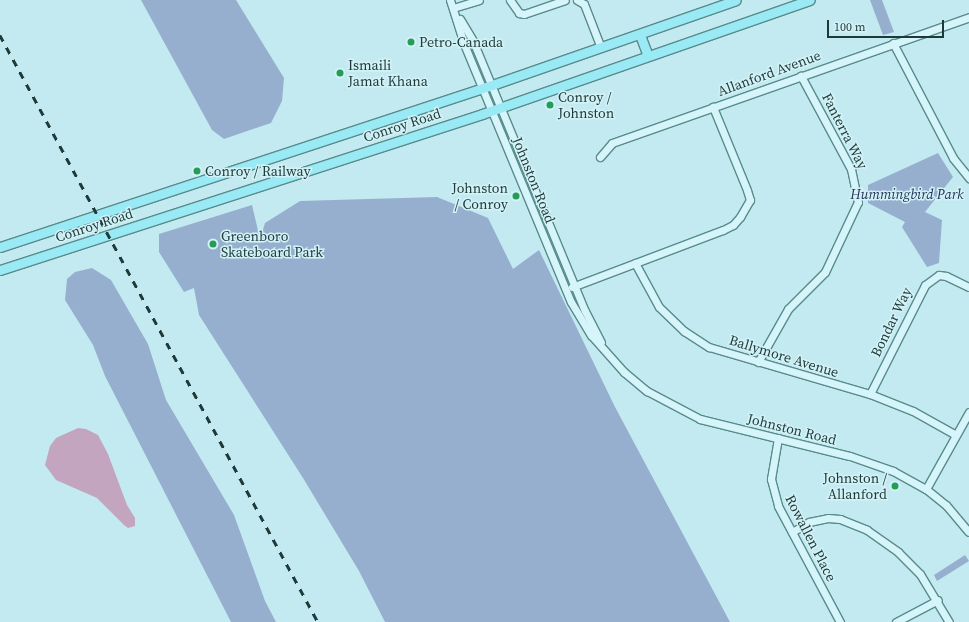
<!DOCTYPE html>
<html>
<head>
<meta charset="utf-8">
<style>
  body { margin:0 }
  #map { position:relative; width:969px; height:622px; overflow:hidden; background:#c3eaf0; font-family:"Source Serif 4",serif }
  div>[style] { position:absolute }
  .green>* { inset:0; background:#96afcf }
  .water>* { inset:0; background:#c3a5bf }
  .roads { filter:drop-shadow(1px 0 #598b8a) drop-shadow(-1px 0 #598b8a) drop-shadow(0 1px #598b8a) drop-shadow(0 -1px #598b8a) }
  .minor>* { height:7px; margin:-3.5px; padding:0 3.5px; transform-origin:3.5px; border-radius:3.5px; background:#d6f5fa }
  .major>* { height:9px; margin:-4.5px; padding:0 4.5px; transform-origin:4.5px; border-radius:4.5px; background:#99eaf5 }
  .rail>* { height:2.5px; margin-top:-1.25px; transform-origin:0; background:repeating-linear-gradient(90deg,#1d3a38 0 7px,transparent 0 14px) }
  .dots>* { width:11px; height:11px; translate:-50% -50%; box-sizing:border-box; border:2px solid #d3f2f7; border-radius:50% }
  span { translate:-50% -50%; white-space:nowrap; text-align:center; line-height:1.15; -webkit-text-stroke:3px #d3f2f7; paint-order:stroke }
  .poi-label { font-size:14px; color:#1d3a38 }
  .left { translate:0 -50%; text-align:left }
  .right { translate:-100% -50%; text-align:right }
  .street-label { font-size:14px; color:#1d3a38 }
  .park-label { font-size:14px; color:#233458; font-style:italic }
  .scale { position:absolute; left:827px; top:20px; width:117px; height:18px; box-sizing:border-box; border:2px solid #1d3a38; border-top:0; padding-left:5px; font-size:12px; line-height:14px; white-space:nowrap; color:#1d3a38; -webkit-text-stroke:3px #d3f2f7; paint-order:stroke }
</style>
</head>
<body>
<div id="map">
  <div class="green">
    <i style="clip-path:polygon(141px 0,236px 0,284px 78px,282px 101px,271px 123px,224px 139px,212px 130px)"></i>
    <i style="clip-path:polygon(870px 0,882px 0,894px 32px,883px 35px)"></i>
    <i style="clip-path:polygon(938px 153px,953px 177px,925px 212px,942px 220px,939px 263px,927px 267px,902px 227px,905px 222px,868px 203px,868px 185px)"></i>
    <i style="clip-path:polygon(437px 197px,488px 218px,513px 269px,539px 250px,615px 407px,730px 622px,385px 622px,359px 571px,303px 478px,199px 315px,194px 288px,184px 292px,159px 252px,159px 234px,252px 205px,260px 239px,265px 223px,300px 201px)"></i>
    <i style="clip-path:polygon(92px 268px,111px 280px,148px 344px,166px 400px,234px 515px,265px 601px,276px 622px,231px 622px,105px 376px,93px 345px,65px 300px,67px 279px,75px 272px)"></i>
    <i style="clip-path:polygon(965px 555px,969px 561px,937px 581px,934px 575px)"></i>
  </div>
  <div class="water">
    <i style="clip-path:polygon(78px 428px,86px 429px,98px 435px,108px 454px,127px 505px,135px 518px,135px 526px,128px 528px,124px 525px,97px 498px,56px 480px,45px 465px,50px 446px,56px 438px)"></i>
  </div>
  <div class="roads">
    <div class="minor">
      <i style="left:450px;top:0;width:46px;rotate:72.3deg"></i>
      <i style="left:464px;top:44px;width:279px;rotate:67.5deg"></i>
      <i style="left:571px;top:302px;width:39px;rotate:59deg"></i>
      <i style="left:591px;top:335px;width:50px;rotate:48.3deg"></i>
      <i style="left:624px;top:372px;width:30px;rotate:40deg"></i>
      <i style="left:647px;top:391px;width:60px;rotate:27.8deg"></i>
      <i style="left:700px;top:419px;width:154px;rotate:13.9deg"></i>
      <i style="left:850px;top:456px;width:46px;rotate:19.2deg"></i>
      <i style="left:893px;top:471px;width:38px;rotate:29deg"></i>
      <i style="left:926px;top:489px;width:26px;rotate:39deg"></i>
      <i style="left:946px;top:505px;width:35px;rotate:50deg"></i>
      <i style="left:510px;top:0;width:16px;rotate:55deg"></i>
      <i style="left:519px;top:13px;width:5px;rotate:11deg"></i>
      <i style="left:524px;top:14px;width:43px;rotate:-18.9deg"></i>
      <i style="left:577px;top:0;width:8px;rotate:30deg"></i>
      <i style="left:584px;top:4px;width:47px;rotate:68.9deg"></i>
      <i style="left:453px;top:8px;width:27px;rotate:-17deg"></i>
      <i style="left:460px;top:19px;width:26px;rotate:59deg"></i>
      <i style="left:473px;top:41px;width:292px;rotate:67.5deg"></i>
      <i style="left:585px;top:311px;width:35px;rotate:63deg"></i>
      <i style="left:893px;top:43px;width:130px;rotate:62.4deg"></i>
      <i style="left:953px;top:158px;width:26px;rotate:51deg"></i>
      <i style="left:600px;top:157px;width:18px;rotate:-49deg"></i>
      <i style="left:612px;top:143px;width:379px;rotate:-19.4deg"></i>
      <i style="left:635px;top:263px;width:50px;rotate:61.4deg"></i>
      <i style="left:659px;top:307px;width:35px;rotate:44deg"></i>
      <i style="left:684px;top:331px;width:30px;rotate:33deg"></i>
      <i style="left:709px;top:347px;width:168px;rotate:16.3deg"></i>
      <i style="left:870px;top:394px;width:46px;rotate:21.6deg"></i>
      <i style="left:913px;top:411px;width:49px;rotate:29.2deg"></i>
      <i style="left:572px;top:287px;width:161px;rotate:-20.7deg"></i>
      <i style="left:723px;top:230px;width:11px;rotate:-27deg"></i>
      <i style="left:733px;top:225px;width:11px;rotate:-49deg"></i>
      <i style="left:740px;top:217px;width:20px;rotate:-60deg"></i>
      <i style="left:750px;top:200px;width:10px;rotate:-107deg"></i>
      <i style="left:747px;top:190px;width:90px;rotate:-112.3deg"></i>
      <i style="left:758px;top:362px;width:61px;rotate:-60.5deg"></i>
      <i style="left:788px;top:309px;width:52px;rotate:-45deg"></i>
      <i style="left:825px;top:272px;width:77px;rotate:-64.8deg"></i>
      <i style="left:858px;top:202px;width:34px;rotate:-102deg"></i>
      <i style="left:851px;top:169px;width:106px;rotate:-118.3deg"></i>
      <i style="left:870px;top:394px;width:122px;rotate:-63.2deg"></i>
      <i style="left:925px;top:285px;width:17px;rotate:-36deg"></i>
      <i style="left:939px;top:275px;width:7px;rotate:8deg"></i>
      <i style="left:946px;top:276px;width:25px;rotate:26deg"></i>
      <i style="left:778px;top:438px;width:42px;rotate:99.7deg"></i>
      <i style="left:771px;top:479px;width:28px;rotate:75deg"></i>
      <i style="left:778px;top:506px;width:132px;rotate:61.9deg"></i>
      <i style="left:926px;top:489px;width:88px;rotate:-60.8deg"></i>
      <i style="left:792px;top:532px;width:20px;rotate:-30deg"></i>
      <i style="left:809px;top:522px;width:19px;rotate:-12deg"></i>
      <i style="left:828px;top:518px;width:12px;rotate:5deg"></i>
      <i style="left:840px;top:519px;width:29px;rotate:22deg"></i>
      <i style="left:867px;top:530px;width:38px;rotate:35deg"></i>
      <i style="left:898px;top:552px;width:31px;rotate:45deg"></i>
      <i style="left:920px;top:574px;width:56px;rotate:58.9deg"></i>
      <i style="left:896px;top:622px;width:47px;rotate:-27.6deg"></i>
    </div>
    <div class="major">
      <i style="left:640px;top:35px;width:22px;rotate:69deg"></i>
      <i style="left:0;top:247px;width:518px;rotate:-18.23deg"></i>
      <i style="left:492px;top:85px;width:258px;rotate:-19.2deg"></i>
      <i style="left:0;top:270px;width:507px;rotate:-17.93deg"></i>
      <i style="left:482px;top:114px;width:347px;rotate:-19.2deg"></i>
    </div>
  </div>
  <div class="rail">
    <i style="left:0;top:35px;width:668px;rotate:61.55deg"></i>
  </div>
  <div class="dots">
    <i style="left:411px;top:42px;background:#259d59"></i>
    <i style="left:340px;top:73px;background:#259d59"></i>
    <i style="left:550px;top:105px;background:#259d59"></i>
    <i style="left:197px;top:171px;background:#259d59"></i>
    <i style="left:516px;top:196px;background:#259d59"></i>
    <i style="left:213px;top:244px;background:#259d59"></i>
    <i style="left:895px;top:486px;background:#259d59"></i>
  </div>
  <div class="poi-label">
    <span class="left" style="left:419px;top:42px">Petro-Canada</span>
    <span class="left" style="left:348px;top:73px">Ismaili<br>Jamat Khana</span>
    <span class="left" style="left:558px;top:105px">Conroy /<br>Johnston</span>
    <span class="left" style="left:205px;top:171px">Conroy / Railway</span>
    <span class="right" style="left:508px;top:196px">Johnston<br>/ Conroy</span>
    <span class="left" style="left:221px;top:244px">Greenboro<br>Skateboard Park</span>
    <span class="right" style="left:887px;top:486px">Johnston /<br>Allanford</span>
  </div>
  <div class="street-label">
    <span style="left:769px;top:73px;rotate:-20deg">Allanford Avenue</span>
    <span style="left:402px;top:125px;rotate:-18deg">Conroy Road</span>
    <span style="left:845px;top:131px;rotate:63deg">Fanterra Way</span>
    <span style="left:534px;top:180px;rotate:68deg">Johnston Road</span>
    <span style="left:94px;top:225px;rotate:-18deg">Conroy Road</span>
    <span style="left:891px;top:322px;rotate:-64deg">Bondar Way</span>
    <span style="left:784px;top:356px;rotate:17deg">Ballymore Avenue</span>
    <span style="left:792px;top:429px;rotate:14deg">Johnston Road</span>
    <span style="left:811px;top:538px;rotate:63deg">Rowallen Place</span>
  </div>
  <div class="park-label">
    <span style="left:907px;top:194px">Hummingbird Park</span>
  </div>
  <div class="scale">100 m</div>
</div>
</body>
</html>
